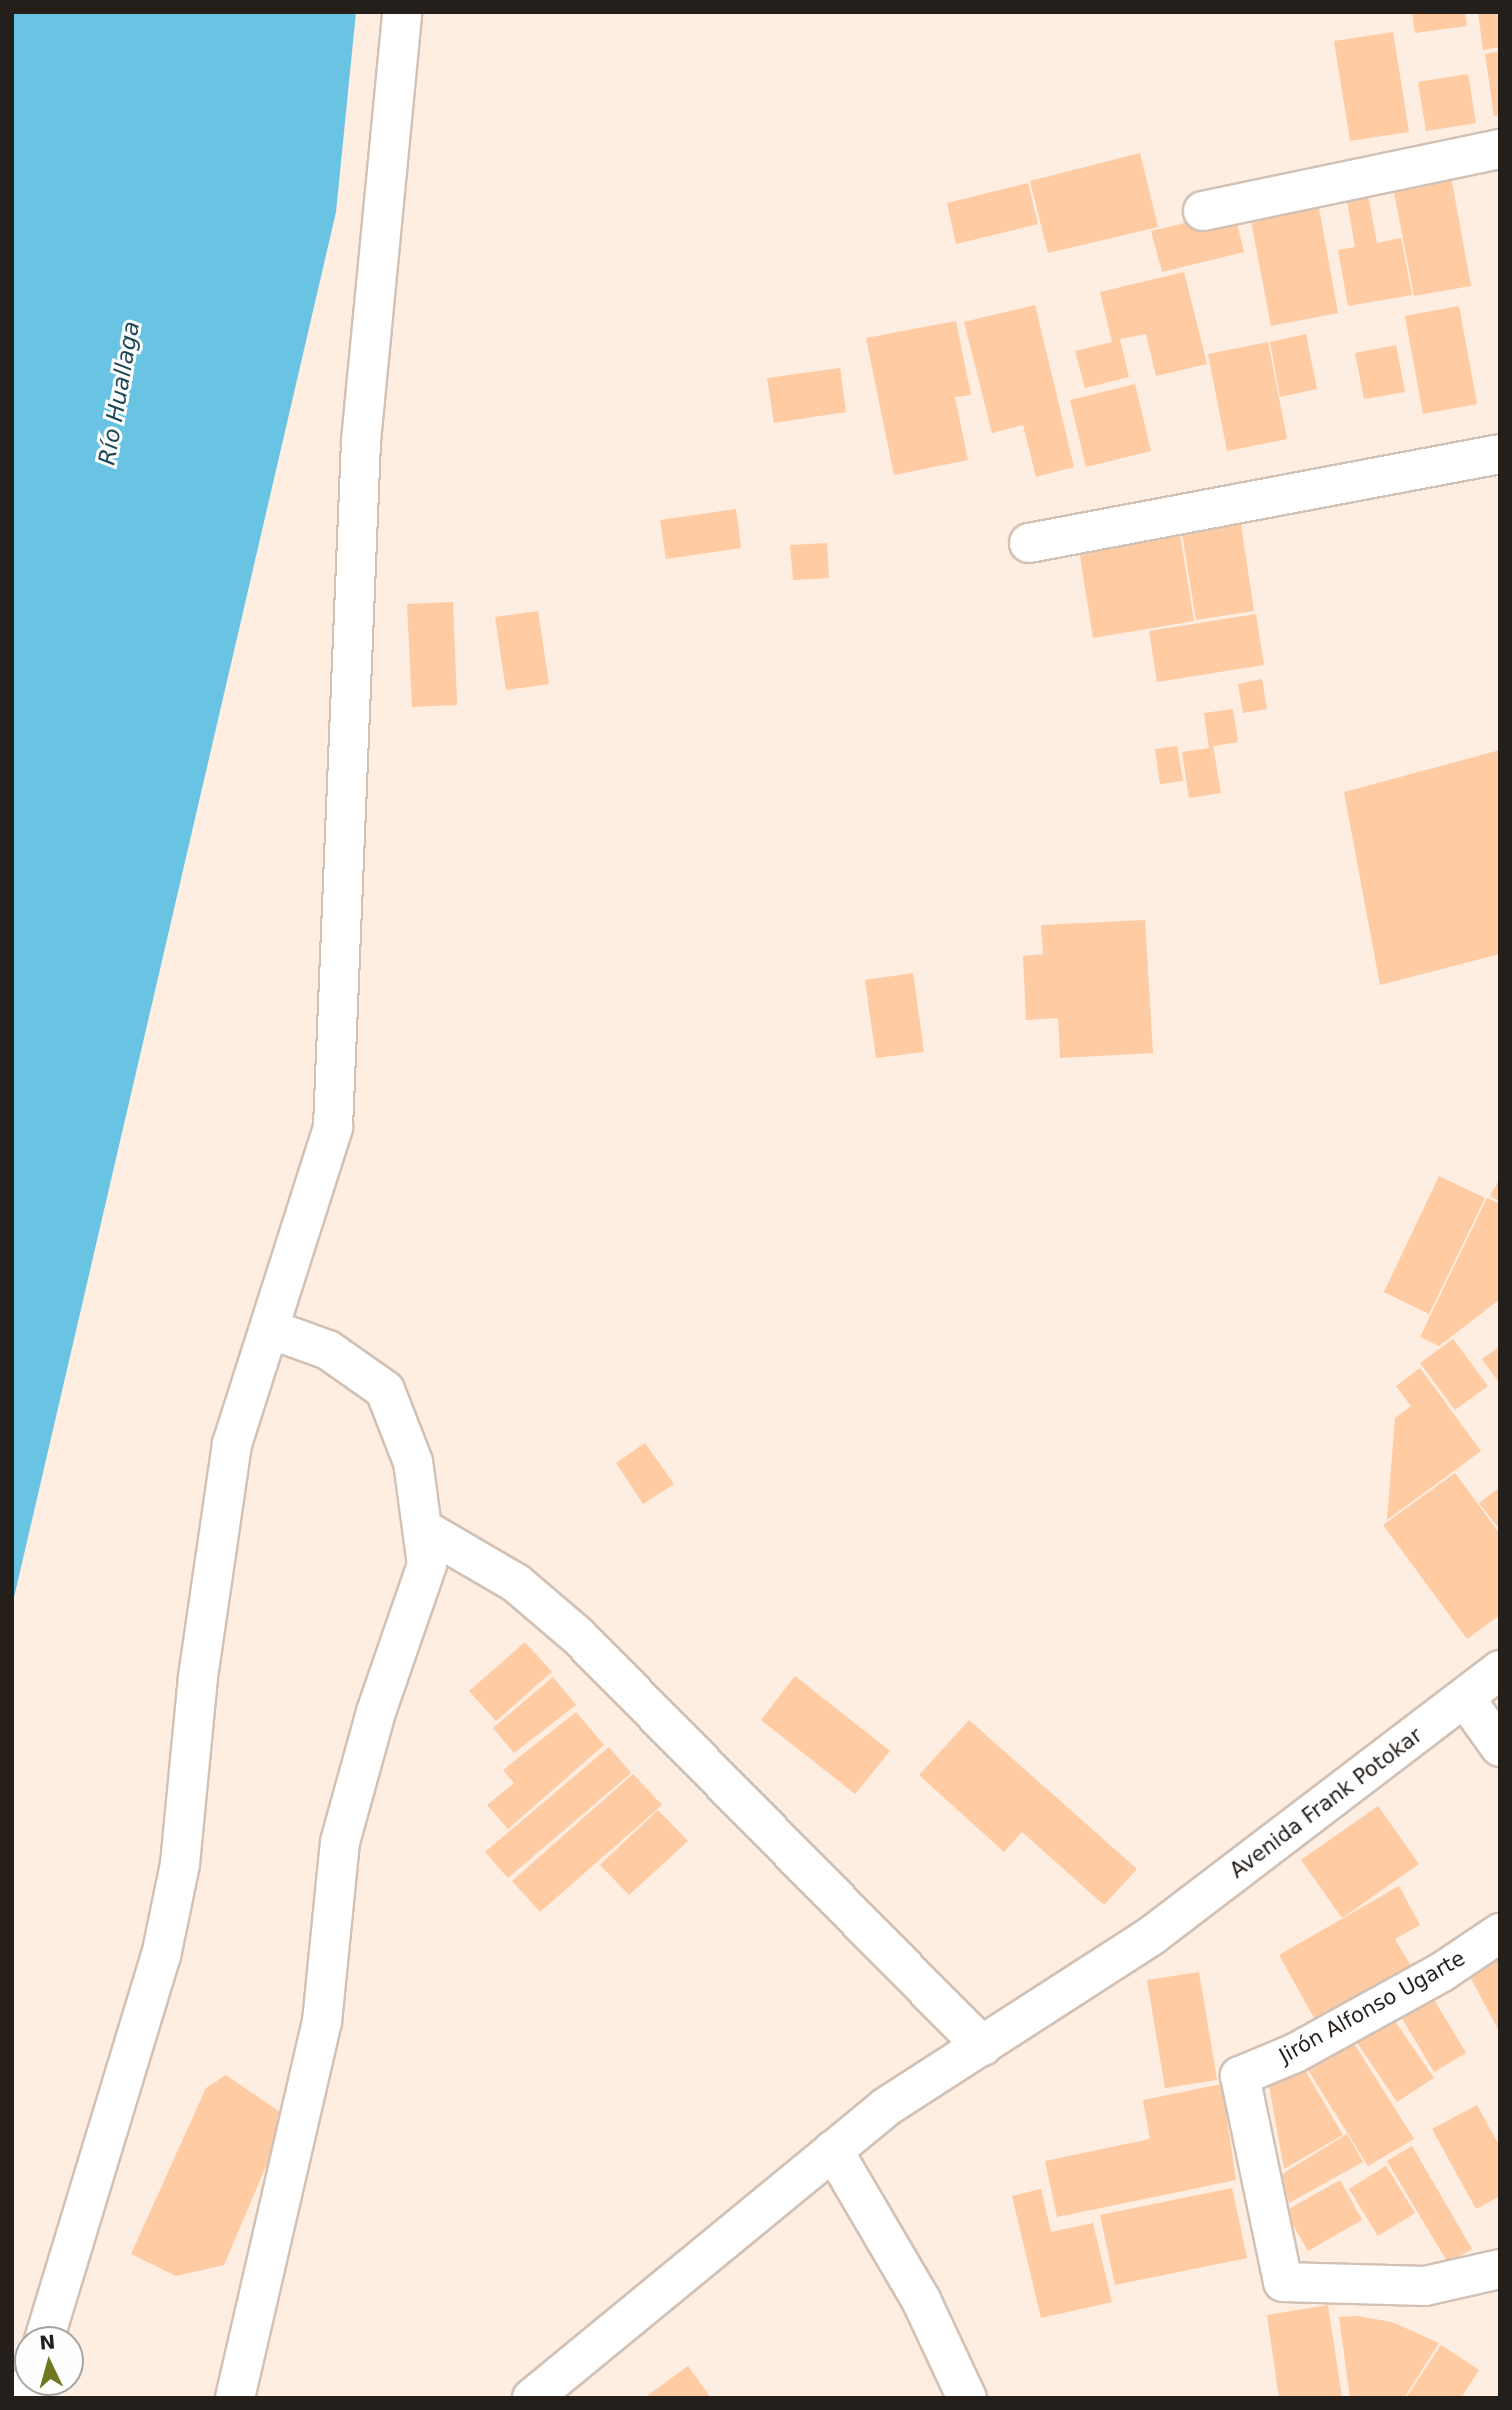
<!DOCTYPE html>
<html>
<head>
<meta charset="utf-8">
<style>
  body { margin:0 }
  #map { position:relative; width:1512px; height:2410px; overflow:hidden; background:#feede1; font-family:"DejaVu Sans",sans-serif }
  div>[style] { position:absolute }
  .water>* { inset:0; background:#69c4e4 }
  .building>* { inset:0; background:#fecba3 }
  .roads { filter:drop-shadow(2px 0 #d2c1b5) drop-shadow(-2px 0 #d2c1b5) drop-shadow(0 2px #d2c1b5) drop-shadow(0 -2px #d2c1b5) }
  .minor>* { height:38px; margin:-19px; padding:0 19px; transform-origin:19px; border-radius:19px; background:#fff }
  span { translate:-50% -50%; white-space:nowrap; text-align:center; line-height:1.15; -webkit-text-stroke:6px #fefefe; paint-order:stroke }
  .street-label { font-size:21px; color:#251f1b }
  .water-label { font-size:23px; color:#1f4856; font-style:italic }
  .frame { position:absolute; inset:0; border:14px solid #251f1b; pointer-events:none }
  .north { position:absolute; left:14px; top:2326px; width:70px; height:70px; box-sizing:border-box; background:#fefefe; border:2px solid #a7a5a3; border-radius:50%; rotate:355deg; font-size:19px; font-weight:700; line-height:28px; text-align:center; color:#251f1b }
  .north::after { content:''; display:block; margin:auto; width:24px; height:32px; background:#6f7721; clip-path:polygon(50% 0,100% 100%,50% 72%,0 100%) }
</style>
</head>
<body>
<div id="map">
  <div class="water">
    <i style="clip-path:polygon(12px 12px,356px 12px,336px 212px,12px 1606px)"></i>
  </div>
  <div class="building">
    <i style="clip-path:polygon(1412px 12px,1465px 12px,1467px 26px,1415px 33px)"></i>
    <i style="clip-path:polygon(1478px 12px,1500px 12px,1500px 47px,1483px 50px)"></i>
    <i style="clip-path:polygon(1393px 32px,1409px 132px,1350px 141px,1334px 41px)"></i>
    <i style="clip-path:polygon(1500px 51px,1500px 115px,1494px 116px,1485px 54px)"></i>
    <i style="clip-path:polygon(1468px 74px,1476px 123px,1426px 131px,1418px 82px)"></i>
    <i style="clip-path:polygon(1140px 153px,1158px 227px,1048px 253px,1030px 181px)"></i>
    <i style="clip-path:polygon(1450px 171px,1471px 286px,1414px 296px,1392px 182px)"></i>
    <i style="clip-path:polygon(1028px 183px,1038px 224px,956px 244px,947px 203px)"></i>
    <i style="clip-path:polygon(1367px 190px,1377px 243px,1401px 238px,1412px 295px,1348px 306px,1338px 250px,1355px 247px,1346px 195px)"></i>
    <i style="clip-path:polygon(1319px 208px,1338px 313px,1271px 326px,1251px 221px)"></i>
    <i style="clip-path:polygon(1234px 211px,1244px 252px,1162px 272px,1151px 231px)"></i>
    <i style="clip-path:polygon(1184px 272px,1207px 364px,1156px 376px,1146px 334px,1120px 339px,1129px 377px,1085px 388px,1075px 351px,1112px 342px,1100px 292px)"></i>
    <i style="clip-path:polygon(1035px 305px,1074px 467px,1036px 477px,1023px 425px,992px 433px,964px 322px)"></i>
    <i style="clip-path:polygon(1459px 306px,1477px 404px,1423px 414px,1405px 316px)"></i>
    <i style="clip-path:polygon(956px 321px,971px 395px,955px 397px,968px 460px,894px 475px,866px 338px)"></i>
    <i style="clip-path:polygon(1306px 334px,1317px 389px,1280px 397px,1270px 342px)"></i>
    <i style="clip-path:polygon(1268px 342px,1287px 439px,1227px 451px,1208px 354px)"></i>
    <i style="clip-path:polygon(1396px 345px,1405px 392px,1364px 399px,1355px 353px)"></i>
    <i style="clip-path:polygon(840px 368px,846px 412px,774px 423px,767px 378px)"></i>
    <i style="clip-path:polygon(1135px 384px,1151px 451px,1086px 467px,1070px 400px)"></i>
    <i style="clip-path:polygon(1238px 506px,1254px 611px,1196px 620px,1181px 527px)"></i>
    <i style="clip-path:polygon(736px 509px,741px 548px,666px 559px,660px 520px)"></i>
    <i style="clip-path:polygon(1179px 528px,1194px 621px,1093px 638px,1078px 544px)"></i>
    <i style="clip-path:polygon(827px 543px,829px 578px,793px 580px,790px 545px)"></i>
    <i style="clip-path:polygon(453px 602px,457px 705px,412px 707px,407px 604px)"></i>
    <i style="clip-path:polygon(538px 611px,549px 684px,506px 690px,495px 617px)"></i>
    <i style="clip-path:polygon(1256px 614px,1264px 665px,1157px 682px,1149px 631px)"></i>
    <i style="clip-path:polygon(1262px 679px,1267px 709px,1243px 713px,1238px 684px)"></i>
    <i style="clip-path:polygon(1233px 709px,1238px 742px,1213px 746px,1221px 793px,1189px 798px,1182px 752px,1209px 748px,1204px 713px)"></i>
    <i style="clip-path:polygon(1177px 746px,1183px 781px,1160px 784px,1155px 749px)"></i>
    <i style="clip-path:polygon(1500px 750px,1500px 954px,1380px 985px,1344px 792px)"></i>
    <i style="clip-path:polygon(1145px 920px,1153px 1053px,1060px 1058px,1058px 1018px,1026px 1020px,1023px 956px,1043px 954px,1041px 925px)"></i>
    <i style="clip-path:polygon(913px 973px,924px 1052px,876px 1058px,865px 980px)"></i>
    <i style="clip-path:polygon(1439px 1176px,1485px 1198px,1429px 1314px,1384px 1292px)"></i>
    <i style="clip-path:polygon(1500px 1178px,1500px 1202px,1490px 1196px)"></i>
    <i style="clip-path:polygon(1487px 1198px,1500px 1204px,1500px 1299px,1439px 1346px,1420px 1337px)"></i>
    <i style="clip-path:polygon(1453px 1339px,1488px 1386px,1455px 1410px,1420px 1363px)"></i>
    <i style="clip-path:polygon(1500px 1346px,1500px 1384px,1482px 1359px)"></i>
    <i style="clip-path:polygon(1420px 1368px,1481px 1451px,1387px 1520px,1395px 1418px,1411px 1406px,1396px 1386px)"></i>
    <i style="clip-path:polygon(645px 1443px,674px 1484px,643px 1504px,616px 1463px)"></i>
    <i style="clip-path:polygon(1455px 1473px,1500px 1534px,1500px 1615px,1467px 1639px,1383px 1525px)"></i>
    <i style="clip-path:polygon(1500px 1487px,1500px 1530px,1479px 1503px)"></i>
    <i style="clip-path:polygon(525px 1642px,552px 1672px,496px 1721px,469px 1691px)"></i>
    <i style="clip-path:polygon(795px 1676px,890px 1751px,855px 1794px,761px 1720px)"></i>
    <i style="clip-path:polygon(553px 1677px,576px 1705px,514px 1753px,493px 1728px)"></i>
    <i style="clip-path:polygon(576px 1712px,604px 1745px,508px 1829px,487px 1805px,514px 1783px,503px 1770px)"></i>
    <i style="clip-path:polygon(969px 1720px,1137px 1869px,1104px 1905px,1022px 1832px,1004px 1852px,919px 1775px)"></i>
    <i style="clip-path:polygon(609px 1747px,631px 1773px,508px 1878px,485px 1852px)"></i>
    <i style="clip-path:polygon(633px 1774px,662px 1805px,540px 1912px,512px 1881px)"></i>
    <i style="clip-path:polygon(1378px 1806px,1419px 1864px,1342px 1918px,1301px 1860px)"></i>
    <i style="clip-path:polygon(658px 1810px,688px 1841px,629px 1895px,600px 1865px)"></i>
    <i style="clip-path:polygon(1399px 1886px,1420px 1925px,1395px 1939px,1415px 1973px,1319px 2027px,1279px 1955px)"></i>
    <i style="clip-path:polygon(1500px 1956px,1500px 2033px,1468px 1973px)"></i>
    <i style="clip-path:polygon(1199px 1972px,1217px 2080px,1165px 2088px,1147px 1980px)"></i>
    <i style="clip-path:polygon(1429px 1991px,1466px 2053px,1434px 2072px,1397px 2010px)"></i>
    <i style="clip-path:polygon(1390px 2014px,1434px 2078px,1397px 2102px,1354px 2038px)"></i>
    <i style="clip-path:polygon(1350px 2037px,1414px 2139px,1368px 2166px,1305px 2065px)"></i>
    <i style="clip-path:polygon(1303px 2067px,1343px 2135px,1284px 2169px,1269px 2086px)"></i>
    <i style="clip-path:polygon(226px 2075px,287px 2117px,224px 2265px,176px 2276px,131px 2254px,206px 2088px)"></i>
    <i style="clip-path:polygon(1222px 2084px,1236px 2180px,1057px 2217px,1045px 2161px,1150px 2139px,1143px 2100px)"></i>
    <i style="clip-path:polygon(1477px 2105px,1500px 2147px,1500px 2196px,1476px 2209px,1432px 2129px)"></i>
    <i style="clip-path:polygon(1347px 2134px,1363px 2162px,1289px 2203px,1282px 2174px)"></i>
    <i style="clip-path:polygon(1412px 2146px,1472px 2249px,1448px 2263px,1387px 2161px)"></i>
    <i style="clip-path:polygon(1386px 2166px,1415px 2213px,1378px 2236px,1349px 2189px)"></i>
    <i style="clip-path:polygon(1340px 2180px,1362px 2220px,1308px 2251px,1285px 2211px)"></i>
    <i style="clip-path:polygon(1232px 2188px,1247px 2258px,1115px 2285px,1100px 2215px)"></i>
    <i style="clip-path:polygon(1041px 2189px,1051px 2232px,1093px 2223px,1112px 2302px,1041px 2318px,1012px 2196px)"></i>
    <i style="clip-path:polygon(1328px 2305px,1342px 2398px,1279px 2398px,1267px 2315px)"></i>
    <i style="clip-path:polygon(1357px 2316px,1392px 2322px,1439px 2343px,1404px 2398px,1350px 2398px,1339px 2317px)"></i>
    <i style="clip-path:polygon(1441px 2345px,1479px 2370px,1461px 2398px,1406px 2398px)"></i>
    <i style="clip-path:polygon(688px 2366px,711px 2398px,644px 2398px)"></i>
  </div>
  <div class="roads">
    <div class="minor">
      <i style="left:1203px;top:211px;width:303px;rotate:-11.8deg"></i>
      <i style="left:1029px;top:543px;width:479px;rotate:-10.7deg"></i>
      <i style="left:425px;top:1530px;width:105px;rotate:30.2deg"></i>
      <i style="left:516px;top:1583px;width:82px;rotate:40.5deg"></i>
      <i style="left:578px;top:1636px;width:576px;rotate:45.42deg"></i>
      <i style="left:1465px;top:1698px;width:60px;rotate:54.5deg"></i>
      <i style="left:1500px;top:1933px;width:70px;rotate:146.1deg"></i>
      <i style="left:1442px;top:1972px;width:168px;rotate:151.1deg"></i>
      <i style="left:1295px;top:2053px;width:60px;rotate:157.3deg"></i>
      <i style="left:1240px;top:2076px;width:210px;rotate:78.2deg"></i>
      <i style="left:1283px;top:2282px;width:142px;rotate:1.6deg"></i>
      <i style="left:1425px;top:2286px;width:77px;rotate:-12.8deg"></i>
      <i style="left:833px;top:2150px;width:174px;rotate:59.6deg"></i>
      <i style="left:921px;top:2300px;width:108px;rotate:64.9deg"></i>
      <i style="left:44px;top:2340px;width:401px;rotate:-73.1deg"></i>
      <i style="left:161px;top:1956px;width:94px;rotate:-78.3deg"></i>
      <i style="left:180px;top:1864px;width:188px;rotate:-84.5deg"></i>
      <i style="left:198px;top:1677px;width:235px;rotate:-81.7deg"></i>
      <i style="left:232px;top:1444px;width:333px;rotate:-72.3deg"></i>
      <i style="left:333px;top:1127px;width:687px;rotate:-87.66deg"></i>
      <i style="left:361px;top:441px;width:431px;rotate:-84.5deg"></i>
      <i style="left:26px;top:2398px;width:17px;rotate:-73deg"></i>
      <i style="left:235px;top:2398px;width:386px;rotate:-77deg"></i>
      <i style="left:322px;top:2022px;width:181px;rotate:-84.3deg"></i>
      <i style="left:340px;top:1842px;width:135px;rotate:-74.5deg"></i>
      <i style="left:376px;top:1712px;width:156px;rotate:-70.9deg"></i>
      <i style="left:427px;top:1565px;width:104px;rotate:-97.7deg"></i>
      <i style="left:413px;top:1462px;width:77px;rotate:-111.3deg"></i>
      <i style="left:385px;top:1390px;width:70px;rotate:-144.9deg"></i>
      <i style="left:328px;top:1350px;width:62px;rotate:-160.1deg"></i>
      <i style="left:532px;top:2398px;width:458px;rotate:-39.4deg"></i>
      <i style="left:886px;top:2107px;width:315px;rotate:-32.8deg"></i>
      <i style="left:1151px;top:1936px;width:439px;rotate:-37.3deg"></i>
    </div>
  </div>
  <div class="street-label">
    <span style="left:1326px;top:1803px;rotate:-37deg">Avenida Frank Potokar</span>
    <span style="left:1372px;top:2007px;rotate:-29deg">Jirón Alfonso Ugarte</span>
  </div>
  <div class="water-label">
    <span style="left:119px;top:393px;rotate:-80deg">Río Huallaga</span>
  </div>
  <div class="frame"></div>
  <div class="north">N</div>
</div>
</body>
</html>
